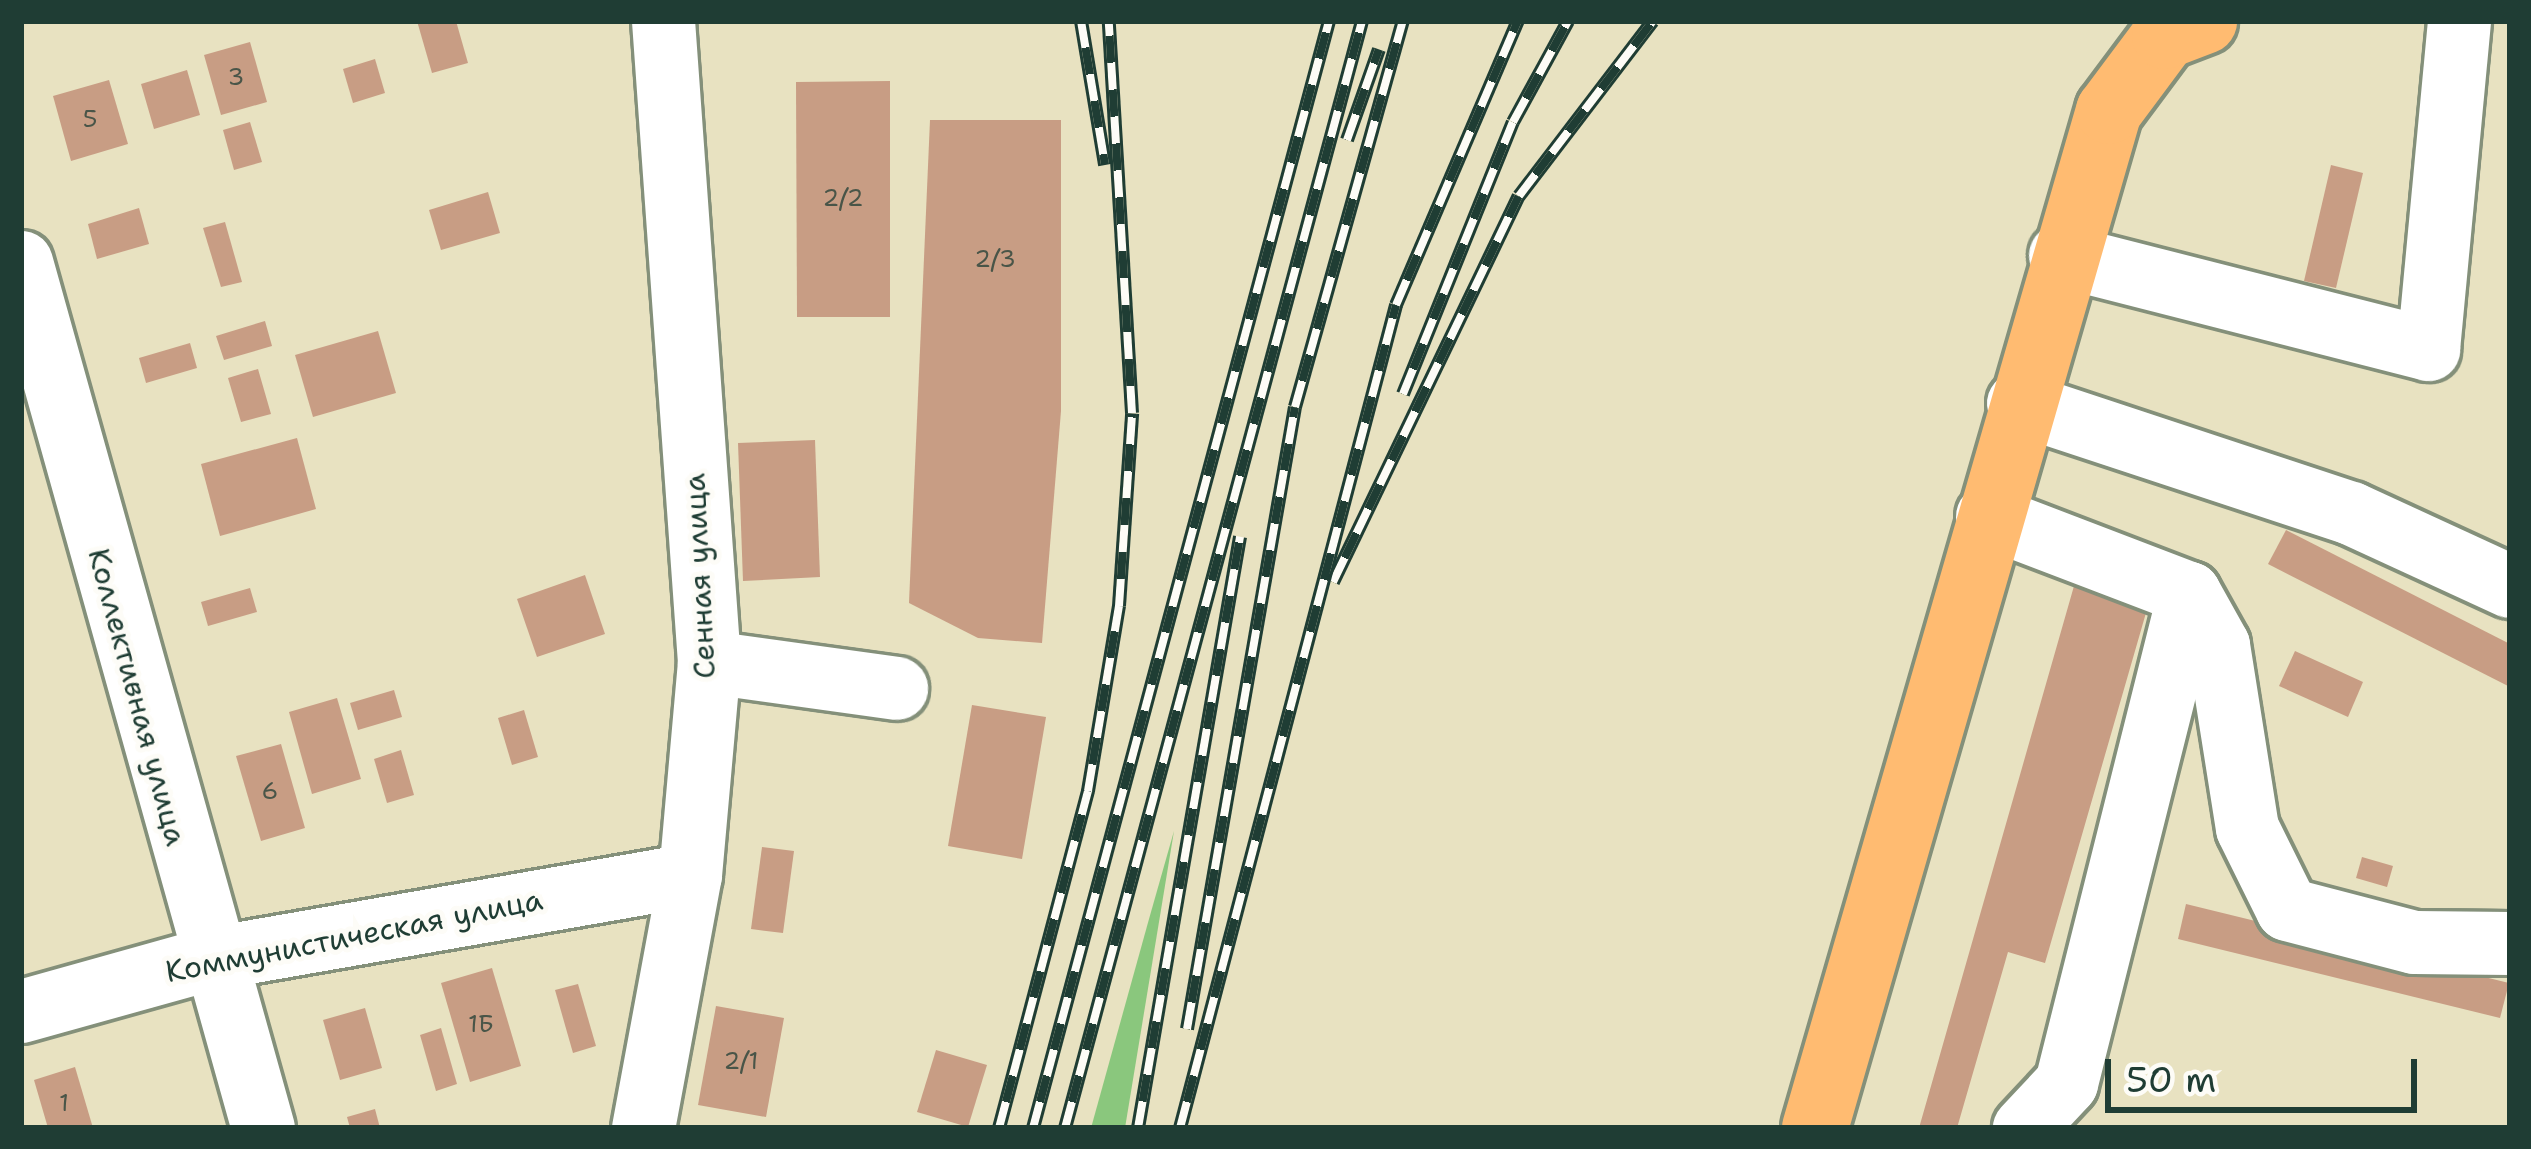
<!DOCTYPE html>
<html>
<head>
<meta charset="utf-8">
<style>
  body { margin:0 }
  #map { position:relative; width:2531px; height:1149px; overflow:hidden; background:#e8e2c1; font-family:"Shantell Sans",sans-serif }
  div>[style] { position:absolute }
  .green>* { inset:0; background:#8ac77d }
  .building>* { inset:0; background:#c89d84 }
  .roads { filter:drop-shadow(3px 0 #84907a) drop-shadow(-3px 0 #84907a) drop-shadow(0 3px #84907a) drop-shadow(0 -3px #84907a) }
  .minor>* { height:63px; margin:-31.5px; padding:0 31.5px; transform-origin:31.5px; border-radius:31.5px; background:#fff }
  .major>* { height:66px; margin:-33px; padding:0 33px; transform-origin:33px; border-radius:33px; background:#ffbb71 }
  .rail>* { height:14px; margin-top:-7px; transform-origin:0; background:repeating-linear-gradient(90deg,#fdfcf7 0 27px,#1f3d34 0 54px); box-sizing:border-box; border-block:3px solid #1f3d34 }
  span { translate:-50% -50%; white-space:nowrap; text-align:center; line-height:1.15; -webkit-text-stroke:10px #fdfcf7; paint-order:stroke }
  .number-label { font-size:24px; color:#495548 }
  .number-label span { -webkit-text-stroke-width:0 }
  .street-label { font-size:30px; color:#1f3d34 }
  .frame { position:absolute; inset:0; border:24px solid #1f3d34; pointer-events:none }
  .scale { position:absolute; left:2105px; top:1059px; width:312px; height:54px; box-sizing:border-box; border:6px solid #1f3d34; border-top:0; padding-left:15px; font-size:36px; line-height:42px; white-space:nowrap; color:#1f3d34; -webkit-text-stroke:9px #fdfcf7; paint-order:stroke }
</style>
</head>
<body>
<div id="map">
  <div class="green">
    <i style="clip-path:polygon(1174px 831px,1125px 1128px,1091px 1128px,1149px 919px)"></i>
  </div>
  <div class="building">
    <i style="clip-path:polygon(417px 21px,456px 21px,468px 63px,432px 73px)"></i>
    <i style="clip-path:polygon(250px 42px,267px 102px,221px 115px,204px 55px)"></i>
    <i style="clip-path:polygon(375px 59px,385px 93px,353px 103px,343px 69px)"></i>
    <i style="clip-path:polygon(187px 70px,200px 115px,154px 129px,141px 84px)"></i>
    <i style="clip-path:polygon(109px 80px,128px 144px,71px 161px,53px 96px)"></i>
    <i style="clip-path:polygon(890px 81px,890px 317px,797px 317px,796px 82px)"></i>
    <i style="clip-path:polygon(930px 120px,1061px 120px,1061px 411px,1042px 643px,978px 638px,909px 603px)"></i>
    <i style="clip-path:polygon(250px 122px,262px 162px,234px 170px,223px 130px)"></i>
    <i style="clip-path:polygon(2331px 165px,2363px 173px,2336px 288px,2304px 281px)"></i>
    <i style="clip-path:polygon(488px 192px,500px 233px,441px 250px,429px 210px)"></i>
    <i style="clip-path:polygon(139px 208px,149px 244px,97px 259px,88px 224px)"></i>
    <i style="clip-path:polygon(225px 222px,242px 282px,221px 287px,203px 228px)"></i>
    <i style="clip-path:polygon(265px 321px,272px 346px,224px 360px,216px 336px)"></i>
    <i style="clip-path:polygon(378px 331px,396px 393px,313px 417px,295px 355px)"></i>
    <i style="clip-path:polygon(190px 343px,197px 368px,146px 383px,139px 358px)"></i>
    <i style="clip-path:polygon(258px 369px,271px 414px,241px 422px,228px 378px)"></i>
    <i style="clip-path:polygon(297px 438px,316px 509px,220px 536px,201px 464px)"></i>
    <i style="clip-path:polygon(815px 440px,820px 577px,743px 581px,738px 443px)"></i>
    <i style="clip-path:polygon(2286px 530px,2510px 644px,2510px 687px,2268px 564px)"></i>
    <i style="clip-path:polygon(2078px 572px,2152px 592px,2045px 963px,2008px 952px,1957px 1128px,1919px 1128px)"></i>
    <i style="clip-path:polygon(585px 575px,605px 634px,537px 657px,517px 599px)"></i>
    <i style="clip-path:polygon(250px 588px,257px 612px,208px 626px,201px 602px)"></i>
    <i style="clip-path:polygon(2295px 651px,2363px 682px,2348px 717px,2279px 686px)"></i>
    <i style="clip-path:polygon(394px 690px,402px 717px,358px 730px,350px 703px)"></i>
    <i style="clip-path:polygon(337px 698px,361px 779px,312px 794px,289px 712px)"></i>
    <i style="clip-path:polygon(972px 705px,1046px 717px,1022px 859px,948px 846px)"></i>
    <i style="clip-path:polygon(524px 710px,538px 757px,512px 765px,498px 718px)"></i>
    <i style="clip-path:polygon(281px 744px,305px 828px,261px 841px,236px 756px)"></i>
    <i style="clip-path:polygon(401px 750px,414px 795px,387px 803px,374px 759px)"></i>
    <i style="clip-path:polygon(762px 847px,794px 851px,783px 933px,751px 929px)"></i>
    <i style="clip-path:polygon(2362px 857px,2393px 866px,2387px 887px,2356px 878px)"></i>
    <i style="clip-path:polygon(2186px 904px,2509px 983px,2500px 1018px,2178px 939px)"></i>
    <i style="clip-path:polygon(492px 968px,521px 1066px,470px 1082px,441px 983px)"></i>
    <i style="clip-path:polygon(578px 984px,596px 1046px,573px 1053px,555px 990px)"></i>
    <i style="clip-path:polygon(716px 1006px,784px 1018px,766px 1117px,698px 1105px)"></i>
    <i style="clip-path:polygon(365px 1008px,382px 1068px,340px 1080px,323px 1020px)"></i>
    <i style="clip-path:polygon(441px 1028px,457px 1084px,436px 1091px,420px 1035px)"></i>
    <i style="clip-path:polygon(936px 1050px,987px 1065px,968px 1127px,917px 1112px)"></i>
    <i style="clip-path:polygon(75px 1067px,93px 1128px,48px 1128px,34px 1080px)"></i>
    <i style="clip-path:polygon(375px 1109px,380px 1128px,350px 1128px,347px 1117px)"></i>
  </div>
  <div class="roads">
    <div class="minor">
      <i style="left:2060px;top:255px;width:380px;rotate:14.3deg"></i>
      <i style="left:2428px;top:349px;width:329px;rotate:-84.6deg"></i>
      <i style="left:21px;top:262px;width:899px;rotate:74.39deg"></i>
      <i style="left:2018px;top:403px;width:351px;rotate:18.3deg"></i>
      <i style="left:2351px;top:513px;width:175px;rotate:24.7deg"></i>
      <i style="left:1987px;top:516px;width:216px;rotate:20.9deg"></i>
      <i style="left:2189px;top:593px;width:505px;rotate:104.09deg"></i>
      <i style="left:2066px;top:1083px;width:62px;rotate:133deg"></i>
      <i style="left:2189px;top:593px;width:60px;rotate:60.9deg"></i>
      <i style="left:2218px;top:645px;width:185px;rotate:81deg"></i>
      <i style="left:2247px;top:828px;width:90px;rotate:63.7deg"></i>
      <i style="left:2287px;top:909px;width:131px;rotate:14.6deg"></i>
      <i style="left:2414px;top:942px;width:96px;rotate:0.6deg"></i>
      <i style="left:709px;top:662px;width:189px;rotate:7.9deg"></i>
      <i style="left:21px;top:1011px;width:193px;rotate:-15.6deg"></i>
      <i style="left:207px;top:959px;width:490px;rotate:-9.9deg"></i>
      <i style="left:643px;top:1128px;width:257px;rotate:-79.5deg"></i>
      <i style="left:690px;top:875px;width:214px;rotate:-84.9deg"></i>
      <i style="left:709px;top:662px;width:643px;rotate:-94.1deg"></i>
    </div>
    <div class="major">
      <i style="left:1815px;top:1128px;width:1059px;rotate:-73.88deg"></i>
      <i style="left:2109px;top:111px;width:94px;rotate:-53.3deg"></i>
      <i style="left:2165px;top:36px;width:42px;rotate:-21deg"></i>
    </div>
  </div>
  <div class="rail">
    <i style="left:1081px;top:21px;width:146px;rotate:80.5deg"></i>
    <i style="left:1347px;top:140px;width:96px;rotate:-70.6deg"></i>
    <i style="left:1403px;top:394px;width:293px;rotate:-68deg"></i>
    <i style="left:1513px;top:122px;width:115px;rotate:-61.4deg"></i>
    <i style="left:1333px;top:582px;width:428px;rotate:-64.3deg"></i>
    <i style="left:1519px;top:196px;width:220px;rotate:-52.6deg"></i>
    <i style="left:1187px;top:1029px;width:631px;rotate:-80.15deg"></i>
    <i style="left:1295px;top:407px;width:401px;rotate:-74.4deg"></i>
    <i style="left:999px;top:1128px;width:349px;rotate:-75.2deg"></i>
    <i style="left:1088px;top:791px;width:188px;rotate:-80.5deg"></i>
    <i style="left:1119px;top:606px;width:193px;rotate:-86.1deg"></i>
    <i style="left:1132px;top:413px;width:393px;rotate:-93.4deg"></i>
    <i style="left:1033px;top:1128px;width:1146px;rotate:-75.03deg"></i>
    <i style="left:1065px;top:1128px;width:1146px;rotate:-74.98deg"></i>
    <i style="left:1138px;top:1128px;width:600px;rotate:-80.21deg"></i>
    <i style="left:1180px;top:1128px;width:851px;rotate:-75.29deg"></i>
    <i style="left:1396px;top:305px;width:309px;rotate:-66.8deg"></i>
  </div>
  <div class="number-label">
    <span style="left:236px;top:78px">3</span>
    <span style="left:90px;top:120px">5</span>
    <span style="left:843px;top:199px">2/2</span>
    <span style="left:995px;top:260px">2/3</span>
    <span style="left:270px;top:792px">6</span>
    <span style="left:481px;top:1025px">1Б</span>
    <span style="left:741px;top:1062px">2/1</span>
    <span style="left:64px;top:1104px">1</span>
  </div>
  <div class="street-label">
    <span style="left:700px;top:576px;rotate:-93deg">Сенная улица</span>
    <span style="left:137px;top:697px;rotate:75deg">Коллективная улица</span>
    <span style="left:354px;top:936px;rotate:-11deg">Коммунистическая улица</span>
  </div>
  <div class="frame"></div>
  <div class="scale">50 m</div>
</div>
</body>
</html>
